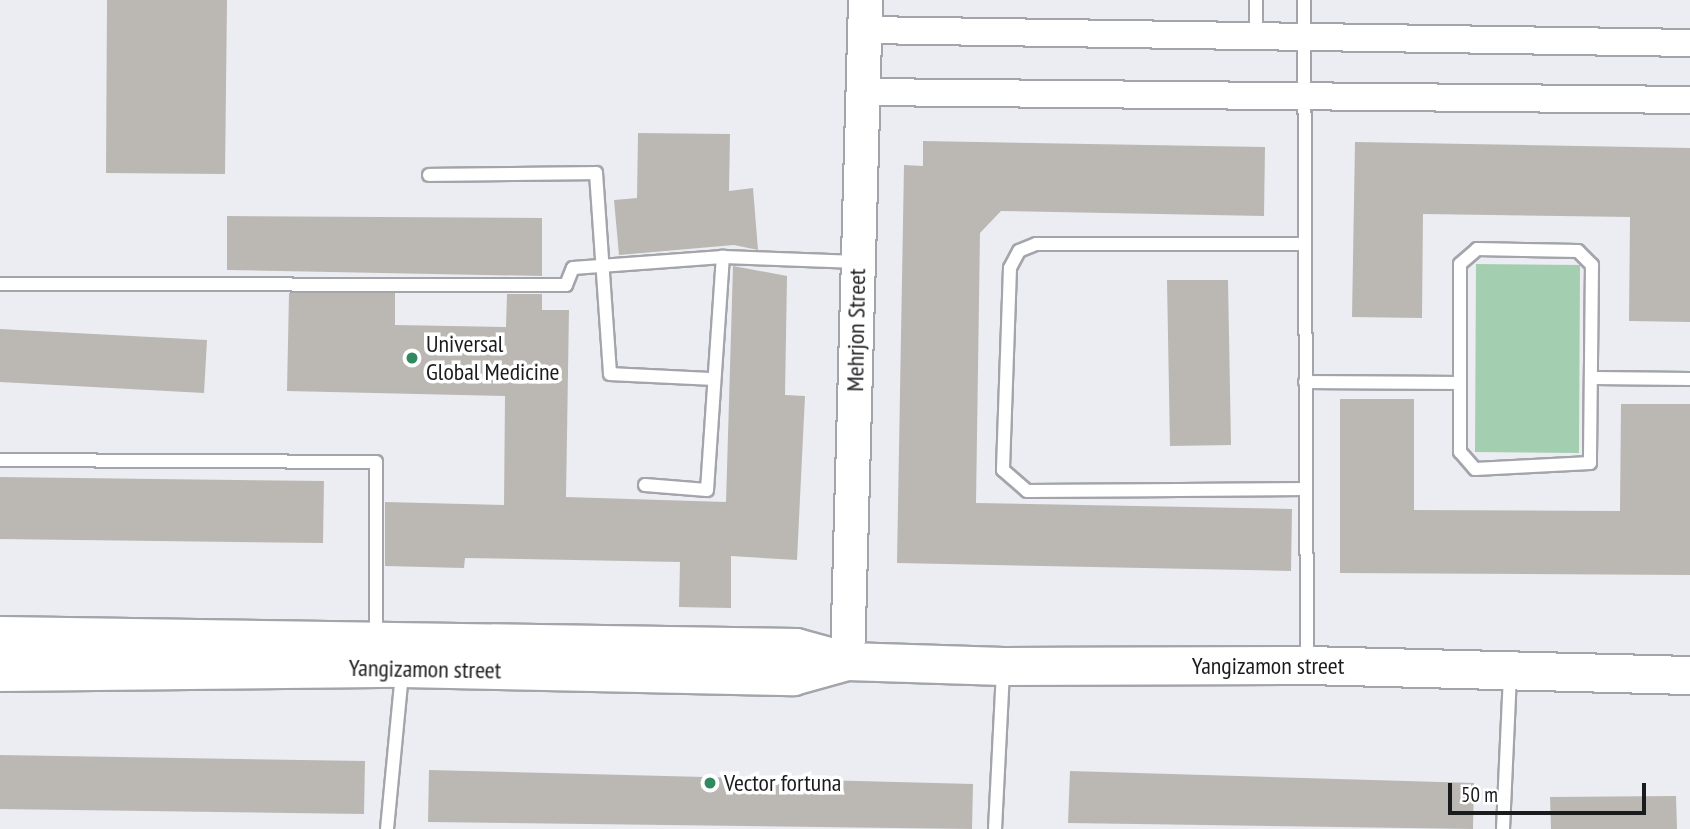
<!DOCTYPE html>
<html>
<head>
<meta charset="utf-8">
<style>
  body { margin:0 }
  #map { position:relative; width:1690px; height:829px; overflow:hidden; background:#ebedf2; font-family:"PT Sans Narrow",sans-serif }
  div>[style] { position:absolute }
  .green>* { inset:0; background:#a3cfb0 }
  .building>* { inset:0; background:#bbb8b3 }
  .roads { filter:drop-shadow(2px 0 #a3a5aa) drop-shadow(-2px 0 #a3a5aa) drop-shadow(0 2px #a3a5aa) drop-shadow(0 -2px #a3a5aa) }
  .service>* { height:12px; margin:-6px; padding:0 6px; transform-origin:6px; border-radius:6px; background:#fff }
  .minor>* { height:26px; margin:-13px; padding:0 13px; transform-origin:13px; border-radius:13px; background:#fff }
  .tertiary>* { height:33px; margin:-16.5px; padding:0 16.5px; transform-origin:16.5px; border-radius:16.5px; background:#fff }
  .secondary>* { height:37px; margin:-18.5px; padding:0 18.5px; transform-origin:18.5px; border-radius:18.5px; background:#fff }
  .dots>* { width:19px; height:19px; translate:-50% -50%; box-sizing:border-box; border:4px solid #fff; border-radius:50% }
  span { translate:-50% -50%; white-space:nowrap; text-align:center; line-height:1.15; -webkit-text-stroke:7px #fff; paint-order:stroke }
  .street-label { font-size:24px; color:#1a1b1d }
  .poi-label { font-size:24px; color:#1a1b1d }
  .left { translate:0 -50%; text-align:left }
  .scale { position:absolute; left:1448px; top:783px; width:198px; height:32px; box-sizing:border-box; border:4px solid #1a1b1d; border-top:0; padding-left:9px; font-size:21px; line-height:24px; white-space:nowrap; color:#1a1b1d; -webkit-text-stroke:5px #fff; paint-order:stroke }
</style>
</head>
<body>
<div id="map">
  <div class="green">
    <i style="clip-path:polygon(1476px 264px,1580px 265px,1579px 453px,1475px 452px)"></i>
  </div>
  <div class="building">
    <i style="clip-path:polygon(107px 0,227px 0,225px 174px,106px 173px)"></i>
    <i style="clip-path:polygon(638px 133px,730px 134px,729px 191px,753px 188px,758px 250px,734px 245px,619px 255px,614px 200px,637px 198px)"></i>
    <i style="clip-path:polygon(923px 141px,1265px 147px,1264px 216px,1001px 211px,980px 233px,976px 503px,1292px 509px,1291px 571px,897px 563px,904px 165px,923px 166px)"></i>
    <i style="clip-path:polygon(1355px 142px,1690px 148px,1690px 322px,1629px 321px,1630px 217px,1423px 214px,1422px 318px,1352px 317px)"></i>
    <i style="clip-path:polygon(227px 216px,542px 218px,542px 276px,227px 270px)"></i>
    <i style="clip-path:polygon(733px 266px,787px 276px,785px 395px,805px 396px,797px 560px,731px 556px,731px 608px,679px 607px,680px 562px,465px 558px,464px 568px,385px 566px,385px 502px,504px 505px,505px 396px,287px 391px,289px 293px,395px 293px,395px 325px,506px 327px,507px 294px,542px 294px,542px 310px,569px 310px,566px 497px,726px 502px)"></i>
    <i style="clip-path:polygon(1167px 280px,1228px 280px,1231px 445px,1170px 446px)"></i>
    <i style="clip-path:polygon(0 329px,207px 340px,204px 393px,0 382px)"></i>
    <i style="clip-path:polygon(1340px 399px,1414px 399px,1414px 510px,1620px 511px,1621px 404px,1690px 404px,1690px 575px,1340px 573px)"></i>
    <i style="clip-path:polygon(0 477px,324px 481px,323px 543px,0 539px)"></i>
    <i style="clip-path:polygon(0 755px,365px 761px,364px 814px,0 809px)"></i>
    <i style="clip-path:polygon(429px 770px,973px 784px,972px 829px,428px 822px)"></i>
    <i style="clip-path:polygon(1070px 771px,1474px 783px,1473px 829px,1068px 823px)"></i>
    <i style="clip-path:polygon(1676px 796px,1677px 829px,1551px 829px,1550px 797px)"></i>
  </div>
  <div class="roads">
    <div class="service">
      <i style="left:1304px;top:0;width:661px;rotate:89.74deg"></i>
      <i style="left:1256px;top:36px;width:36px;rotate:-90deg"></i>
      <i style="left:429px;top:175px;width:167px;rotate:-0.7deg"></i>
      <i style="left:596px;top:173px;width:201px;rotate:86deg"></i>
      <i style="left:610px;top:374px;width:104px;rotate:2.8deg"></i>
      <i style="left:1305px;top:244px;width:269px;rotate:180deg"></i>
      <i style="left:1036px;top:244px;width:18px;rotate:158deg"></i>
      <i style="left:1019px;top:251px;width:19px;rotate:118deg"></i>
      <i style="left:1010px;top:268px;width:202px;rotate:92deg"></i>
      <i style="left:1003px;top:470px;width:32px;rotate:41deg"></i>
      <i style="left:1027px;top:491px;width:279px;rotate:-0.4deg"></i>
      <i style="left:1477px;top:249px;width:101px;rotate:1.1deg"></i>
      <i style="left:1578px;top:251px;width:20px;rotate:45deg"></i>
      <i style="left:1592px;top:265px;width:198px;rotate:90.6deg"></i>
      <i style="left:1590px;top:463px;width:115px;rotate:177deg"></i>
      <i style="left:1475px;top:469px;width:23px;rotate:-131deg"></i>
      <i style="left:1460px;top:452px;width:188px;rotate:-90deg"></i>
      <i style="left:1460px;top:264px;width:23px;rotate:-41deg"></i>
      <i style="left:0;top:284px;width:566px;rotate:0.1deg"></i>
      <i style="left:566px;top:285px;width:18px;rotate:-68deg"></i>
      <i style="left:573px;top:268px;width:150px;rotate:-4.2deg"></i>
      <i style="left:1594px;top:378px;width:96px;rotate:0.6deg"></i>
      <i style="left:1305px;top:382px;width:155px;rotate:0.4deg"></i>
      <i style="left:0;top:460px;width:376px;rotate:0.3deg"></i>
      <i style="left:376px;top:462px;width:177px;rotate:90deg"></i>
      <i style="left:645px;top:485px;width:62px;rotate:4.6deg"></i>
      <i style="left:707px;top:490px;width:234px;rotate:-86.1deg"></i>
      <i style="left:723px;top:257px;width:135px;rotate:2.1deg"></i>
      <i style="left:387px;top:829px;width:157px;rotate:-84.5deg"></i>
      <i style="left:995px;top:829px;width:160px;rotate:-87.1deg"></i>
      <i style="left:1503px;top:829px;width:156px;rotate:-87.4deg"></i>
    </div>
    <div class="minor">
      <i style="left:865px;top:30px;width:825px;rotate:0.9deg"></i>
      <i style="left:862px;top:92px;width:828px;rotate:0.55deg"></i>
    </div>
    <div class="tertiary">
      <i style="left:847px;top:661px;width:661px;rotate:-88.44deg"></i>
    </div>
    <div class="secondary">
      <i style="left:0;top:635px;width:796px;rotate:0.86deg"></i>
      <i style="left:796px;top:647px;width:53px;rotate:15.4deg"></i>
      <i style="left:847px;top:661px;width:156px;rotate:1.8deg"></i>
      <i style="left:1003px;top:666px;width:304px;rotate:-0.2deg"></i>
      <i style="left:1307px;top:665px;width:383px;rotate:1.5deg"></i>
      <i style="left:0;top:672px;width:403px;rotate:-0.6deg"></i>
      <i style="left:403px;top:668px;width:390px;rotate:1.2deg"></i>
      <i style="left:793px;top:676px;width:56px;rotate:-15.5deg"></i>
    </div>
  </div>
  <div class="dots">
    <i style="left:412px;top:358px;background:#318a5f"></i>
    <i style="left:710px;top:783px;background:#318a5f"></i>
  </div>
  <div class="street-label">
    <span style="left:856px;top:330px;rotate:-89deg">Mehrjon Street</span>
    <span style="left:1268px;top:666px">Yangizamon street</span>
    <span style="left:425px;top:669px;rotate:1deg">Yangizamon street</span>
  </div>
  <div class="poi-label">
    <span class="left" style="left:426px;top:358px">Universal<br>Global Medicine</span>
    <span class="left" style="left:724px;top:783px">Vector fortuna</span>
  </div>
  <div class="scale">50 m</div>
</div>
</body>
</html>
